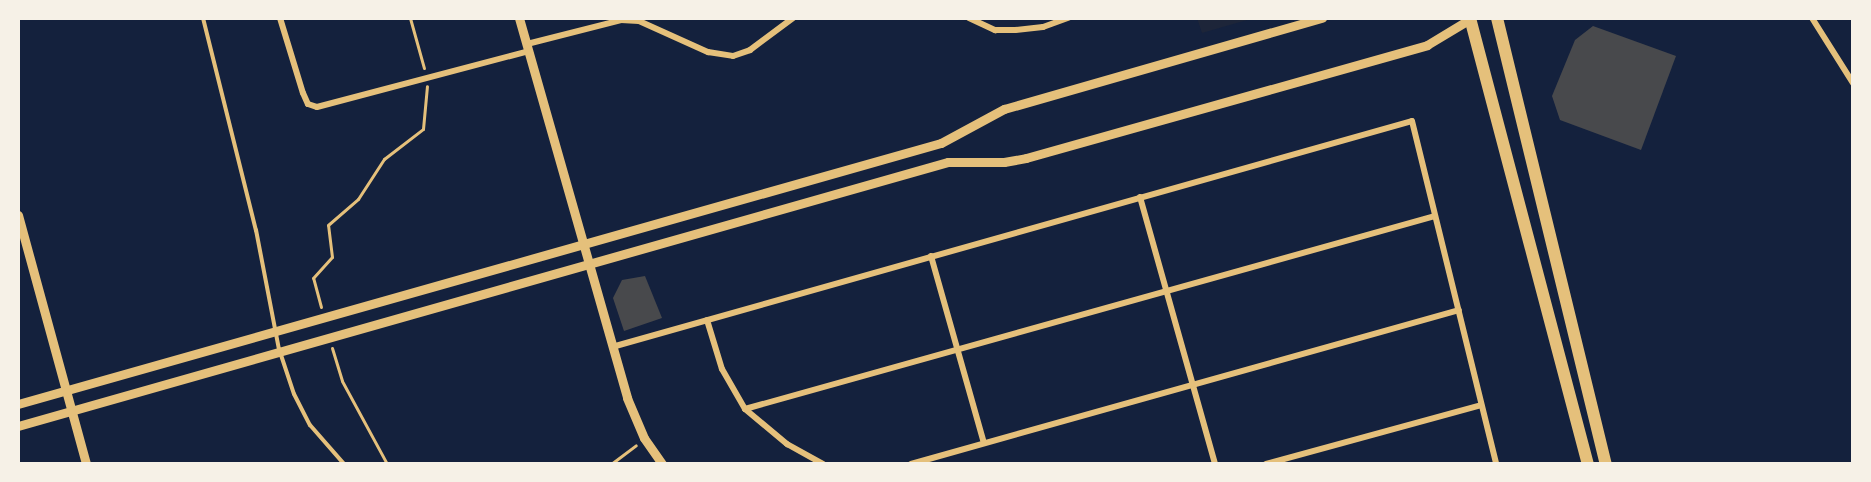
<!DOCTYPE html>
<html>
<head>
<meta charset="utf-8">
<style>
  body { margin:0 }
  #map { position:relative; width:1871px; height:482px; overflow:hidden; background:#14213d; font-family:"Roboto Condensed",sans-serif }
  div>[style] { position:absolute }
  .green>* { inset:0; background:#1d2539 }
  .building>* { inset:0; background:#48494c }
  .path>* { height:3px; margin:-1.5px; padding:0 1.5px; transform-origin:1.5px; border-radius:1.5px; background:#e5c07b }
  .service>* { height:4px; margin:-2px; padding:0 2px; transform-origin:2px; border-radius:2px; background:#e5c07b }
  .minor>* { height:6px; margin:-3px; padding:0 3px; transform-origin:3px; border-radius:3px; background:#e5c07b }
  .tertiary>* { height:9px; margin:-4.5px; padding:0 4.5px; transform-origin:4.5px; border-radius:4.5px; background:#e5c07b }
  .trunk>* { height:12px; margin:-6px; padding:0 6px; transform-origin:6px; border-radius:6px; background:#e5c07b }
  span { translate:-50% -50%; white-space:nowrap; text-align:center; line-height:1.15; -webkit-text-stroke:4.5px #f6f1e7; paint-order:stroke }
  .frame { position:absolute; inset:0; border:20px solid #f6f1e7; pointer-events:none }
</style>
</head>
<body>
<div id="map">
  <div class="green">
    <i style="clip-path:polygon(1197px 18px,1254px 18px,1202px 33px)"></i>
  </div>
  <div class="building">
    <i style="clip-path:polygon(1593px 26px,1676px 56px,1641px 150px,1560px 120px,1552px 96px,1575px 40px)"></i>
    <i style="clip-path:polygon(645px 276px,662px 318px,624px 331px,613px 298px,622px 280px)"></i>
  </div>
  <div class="path">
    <i style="left:410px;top:18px;width:52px;rotate:74.4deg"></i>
    <i style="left:321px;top:307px;width:30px;rotate:-105deg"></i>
    <i style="left:313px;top:278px;width:28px;rotate:-48deg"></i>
    <i style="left:332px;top:257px;width:32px;rotate:-97deg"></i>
    <i style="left:328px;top:225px;width:40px;rotate:-41deg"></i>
    <i style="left:358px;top:199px;width:48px;rotate:-57deg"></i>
    <i style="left:384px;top:159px;width:49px;rotate:-37.6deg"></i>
    <i style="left:423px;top:129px;width:43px;rotate:-84.7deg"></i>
    <i style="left:332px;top:348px;width:34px;rotate:73deg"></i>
    <i style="left:342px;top:381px;width:94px;rotate:61.5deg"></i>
    <i style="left:611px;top:464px;width:31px;rotate:-37deg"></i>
  </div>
  <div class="service">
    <i style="left:203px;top:18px;width:219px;rotate:76deg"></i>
    <i style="left:256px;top:230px;width:121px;rotate:79.1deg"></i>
    <i style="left:279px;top:349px;width:47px;rotate:71.6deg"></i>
    <i style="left:294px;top:394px;width:35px;rotate:63deg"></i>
    <i style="left:310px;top:425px;width:52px;rotate:48.9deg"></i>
  </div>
  <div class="minor">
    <i style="left:280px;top:18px;width:78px;rotate:73deg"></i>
    <i style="left:303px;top:93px;width:12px;rotate:66deg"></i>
    <i style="left:308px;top:104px;width:9px;rotate:18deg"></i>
    <i style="left:317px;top:107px;width:219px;rotate:-14.8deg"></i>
    <i style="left:969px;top:18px;width:29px;rotate:25deg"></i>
    <i style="left:995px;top:30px;width:20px"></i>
    <i style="left:1015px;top:30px;width:28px;rotate:-6deg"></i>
    <i style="left:1043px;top:27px;width:27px;rotate:-20deg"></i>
    <i style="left:1812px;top:18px;width:77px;rotate:57.8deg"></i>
    <i style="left:527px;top:44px;width:97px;rotate:-14.3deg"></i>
    <i style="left:621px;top:20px;width:18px;rotate:3deg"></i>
    <i style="left:639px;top:21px;width:76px;rotate:24.2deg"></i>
    <i style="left:708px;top:52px;width:25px;rotate:9deg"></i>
    <i style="left:733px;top:56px;width:18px;rotate:-19deg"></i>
    <i style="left:750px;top:50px;width:54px;rotate:-36.7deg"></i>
    <i style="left:1140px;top:197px;width:277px;rotate:74.3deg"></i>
    <i style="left:931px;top:256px;width:194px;rotate:74.2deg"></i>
    <i style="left:707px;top:320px;width:51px;rotate:73deg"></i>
    <i style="left:722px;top:369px;width:46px;rotate:60.1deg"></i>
    <i style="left:745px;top:409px;width:55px;rotate:39.8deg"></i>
    <i style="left:787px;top:444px;width:41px;rotate:29.1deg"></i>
    <i style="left:612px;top:347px;width:831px;rotate:-15.77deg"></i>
    <i style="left:1412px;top:121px;width:353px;rotate:76.2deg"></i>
    <i style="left:745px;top:409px;width:716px;rotate:-15.63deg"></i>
    <i style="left:911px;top:464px;width:569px;rotate:-15.7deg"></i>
    <i style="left:1266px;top:464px;width:223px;rotate:-15.3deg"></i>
  </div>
  <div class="tertiary">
    <i style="left:519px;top:18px;width:395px;rotate:74.1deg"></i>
    <i style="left:627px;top:398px;width:43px;rotate:67deg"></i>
    <i style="left:644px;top:438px;width:32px;rotate:55deg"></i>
    <i style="left:18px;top:215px;width:258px;rotate:74.7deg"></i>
    <i style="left:18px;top:404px;width:959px;rotate:-15.79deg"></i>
    <i style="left:941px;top:143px;width:72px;rotate:-28.4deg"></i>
    <i style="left:1004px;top:109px;width:331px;rotate:-16deg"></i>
    <i style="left:18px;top:426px;width:967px;rotate:-15.85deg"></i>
    <i style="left:948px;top:162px;width:56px"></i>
    <i style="left:1004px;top:162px;width:22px;rotate:-10deg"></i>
    <i style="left:1026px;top:158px;width:417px;rotate:-15.7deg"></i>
    <i style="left:1427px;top:45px;width:52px;rotate:-31deg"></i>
  </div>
  <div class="trunk">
    <i style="left:1470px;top:18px;width:461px;rotate:75.2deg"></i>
    <i style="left:1497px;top:18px;width:459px;rotate:76.3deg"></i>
  </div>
  <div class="frame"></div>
</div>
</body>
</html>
